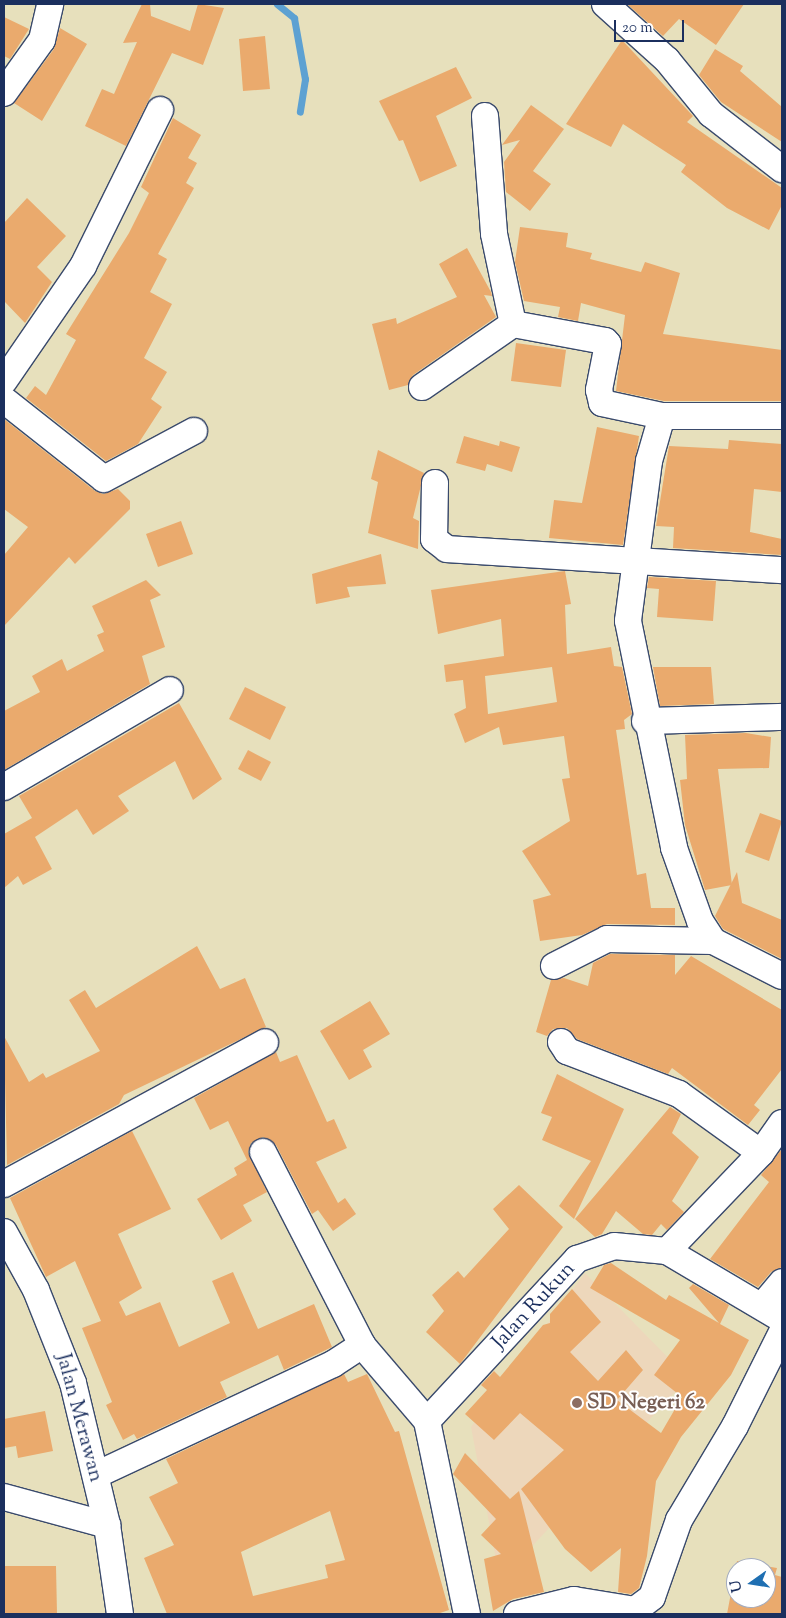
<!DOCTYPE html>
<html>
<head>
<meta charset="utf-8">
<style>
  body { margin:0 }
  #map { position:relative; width:786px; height:1618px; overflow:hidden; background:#e7e0bc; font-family:"Sorts Mill Goudy",serif }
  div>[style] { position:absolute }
  .built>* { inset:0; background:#edd7bb }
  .stream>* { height:7px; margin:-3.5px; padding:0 3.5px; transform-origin:3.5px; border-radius:3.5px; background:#5da1d2 }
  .building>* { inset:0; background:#eaaa6d }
  .roads { filter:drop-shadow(1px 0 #3a4a6c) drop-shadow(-1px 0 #3a4a6c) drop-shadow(0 1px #3a4a6c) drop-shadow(0 -1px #3a4a6c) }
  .street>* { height:26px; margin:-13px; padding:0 13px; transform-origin:13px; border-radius:13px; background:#fff }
  .dots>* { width:14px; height:14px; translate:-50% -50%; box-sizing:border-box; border:2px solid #fff; border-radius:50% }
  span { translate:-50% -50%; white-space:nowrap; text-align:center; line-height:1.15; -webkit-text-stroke:4px #fff; paint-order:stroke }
  .street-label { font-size:21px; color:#1b2f5e }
  .education-label { font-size:21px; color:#785e54; font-weight:700 }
  .left { translate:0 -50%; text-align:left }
  .frame { position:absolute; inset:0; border:5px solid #1b2f5e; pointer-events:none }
  .north { position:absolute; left:726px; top:1558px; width:50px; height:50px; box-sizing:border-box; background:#fff; border:1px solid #a4acbf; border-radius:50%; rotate:257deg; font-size:14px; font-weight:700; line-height:20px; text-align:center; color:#1b2f5e }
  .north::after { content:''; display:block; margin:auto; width:18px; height:22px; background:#1f6fb2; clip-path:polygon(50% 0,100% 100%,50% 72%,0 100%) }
  .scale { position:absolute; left:614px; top:20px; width:70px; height:22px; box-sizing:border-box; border:2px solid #1b2f5e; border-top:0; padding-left:6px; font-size:15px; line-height:18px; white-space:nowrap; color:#1b2f5e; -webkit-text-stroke:4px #fff; paint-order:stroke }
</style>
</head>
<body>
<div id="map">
  <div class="built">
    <i style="clip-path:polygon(585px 1273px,688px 1378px,500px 1581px,471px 1427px)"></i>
  </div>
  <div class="stream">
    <i style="left:277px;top:4px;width:22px;rotate:39deg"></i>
    <i style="left:294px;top:18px;width:62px;rotate:79.8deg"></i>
    <i style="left:305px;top:79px;width:33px;rotate:99deg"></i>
  </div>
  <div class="building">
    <i style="clip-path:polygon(142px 4px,150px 4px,151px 16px,190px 31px,198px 4px,224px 8px,203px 65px,172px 53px,126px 146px,85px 126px,102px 89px,114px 94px,137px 42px,123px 43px)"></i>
    <i style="clip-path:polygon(627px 4px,744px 4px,716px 45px,679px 19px,663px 36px)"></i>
    <i style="clip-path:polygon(4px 17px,29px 29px,10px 59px,4px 56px)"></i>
    <i style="clip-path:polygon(60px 28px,87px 44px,42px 121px,14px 103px,54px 49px)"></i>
    <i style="clip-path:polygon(265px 36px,270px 89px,243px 91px,239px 39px)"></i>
    <i style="clip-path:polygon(622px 40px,693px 116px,687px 122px,782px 188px,782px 205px,769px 230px,727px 208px,681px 172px,686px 165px,623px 124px,611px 147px,566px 124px)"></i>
    <i style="clip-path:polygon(715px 49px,743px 66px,740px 71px,782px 107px,782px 142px,721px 102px,699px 75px)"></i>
    <i style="clip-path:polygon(456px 67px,472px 98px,436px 116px,457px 166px,420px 182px,403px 140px,399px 141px,379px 101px)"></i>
    <i style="clip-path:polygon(531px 105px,564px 129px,533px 171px,551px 184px,530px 211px,506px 192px,504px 162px,520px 140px,502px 145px)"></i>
    <i style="clip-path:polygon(173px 118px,201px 135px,188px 158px,197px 163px,186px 183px,194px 188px,158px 254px,167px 259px,150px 292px,172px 304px,144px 358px,167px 372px,151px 399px,162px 407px,138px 444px,106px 461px,26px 398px,35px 386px,46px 395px,76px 340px,66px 334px,129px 233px,149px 193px,141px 187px)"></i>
    <i style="clip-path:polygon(27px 198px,66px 236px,37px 267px,52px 282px,25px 323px,4px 301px,4px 223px)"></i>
    <i style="clip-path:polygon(520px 227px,568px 233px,566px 247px,592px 253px,590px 259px,641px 272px,645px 262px,680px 273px,663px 334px,782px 350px,782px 401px,664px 401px,616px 391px,625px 315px,581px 303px,578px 321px,558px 317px,560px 307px,524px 301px,515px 262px)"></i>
    <i style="clip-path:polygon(467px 248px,491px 292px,492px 296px,484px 295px,496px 317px,413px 375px,408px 385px,389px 390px,372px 324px,396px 318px,397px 324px,457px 297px,439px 264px)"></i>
    <i style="clip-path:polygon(516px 343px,566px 350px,561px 387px,511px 381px)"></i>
    <i style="clip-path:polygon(4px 419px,95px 491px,103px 494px,118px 489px,130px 501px,130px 509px,75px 564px,69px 557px,4px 626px,4px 555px,28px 527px,4px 509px)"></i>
    <i style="clip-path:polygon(597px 427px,639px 436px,623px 545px,549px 538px,554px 500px,582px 503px)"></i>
    <i style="clip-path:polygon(464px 436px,499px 446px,500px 441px,520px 447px,512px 472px,487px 464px,485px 471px,456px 463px)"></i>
    <i style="clip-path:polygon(729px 440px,782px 444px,782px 492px,754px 489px,750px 532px,782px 539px,782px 555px,673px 548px,674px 527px,656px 526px,669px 446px,728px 449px)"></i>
    <i style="clip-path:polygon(378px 450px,424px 473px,413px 518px,419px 521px,418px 549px,368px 533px,378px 482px,371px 479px)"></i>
    <i style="clip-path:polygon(181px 521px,193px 554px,158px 567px,146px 534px)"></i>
    <i style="clip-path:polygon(381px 554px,386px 584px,347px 587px,350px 597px,316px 604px,312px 574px)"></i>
    <i style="clip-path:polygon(evenodd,565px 571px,571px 604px,565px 605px,567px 654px,611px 647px,614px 666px,622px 667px,632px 714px,624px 720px,625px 729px,616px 730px,637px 875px,646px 873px,651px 908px,675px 908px,675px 925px,607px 924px,582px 935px,540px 941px,533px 900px,551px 895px,522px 851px,570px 821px,562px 779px,570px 778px,564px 736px,503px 745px,499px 727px,465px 743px,454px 714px,466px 708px,463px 680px,446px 682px,444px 665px,504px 656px,501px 619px,438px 634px,431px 590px,565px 571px,552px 667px,557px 702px,488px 714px,485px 676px,552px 667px)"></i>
    <i style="clip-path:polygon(649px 577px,716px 581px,713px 621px,657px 617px,659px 589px,647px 588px)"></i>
    <i style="clip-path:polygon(146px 580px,161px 595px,150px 600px,165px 647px,142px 656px,150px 684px,4px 770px,4px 711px,40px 692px,32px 676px,62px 659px,67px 671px,104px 651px,97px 635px,104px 632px,92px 606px)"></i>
    <i style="clip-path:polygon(653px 667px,711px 667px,714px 704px,660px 706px)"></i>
    <i style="clip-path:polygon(245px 687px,286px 707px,270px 740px,229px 719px)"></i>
    <i style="clip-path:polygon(179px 703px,222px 779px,193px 800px,175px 761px,118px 796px,129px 811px,93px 835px,77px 809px,35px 837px,52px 869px,23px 885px,18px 876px,4px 888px,4px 834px,32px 818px,19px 796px)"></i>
    <i style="clip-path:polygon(746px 733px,771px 737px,769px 768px,718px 769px,732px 885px,705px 890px,685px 825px,680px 780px,687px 779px,685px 735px)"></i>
    <i style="clip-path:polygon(248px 750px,271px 762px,261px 781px,238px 769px)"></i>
    <i style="clip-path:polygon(760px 813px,782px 821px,769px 861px,745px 852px)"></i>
    <i style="clip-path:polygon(737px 872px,742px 903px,782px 920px,782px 959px,723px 929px,715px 916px)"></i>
    <i style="clip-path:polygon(197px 946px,220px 989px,245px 978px,266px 1027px,124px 1095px,119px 1104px,7px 1165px,4px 1036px,29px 1082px,43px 1073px,46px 1078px,100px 1051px,69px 1000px,85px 990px,96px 1008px)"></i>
    <i style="clip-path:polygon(610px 954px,675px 955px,675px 975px,691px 956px,782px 1010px,782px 1069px,754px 1105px,760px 1110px,748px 1125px,672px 1068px,668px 1074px,577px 1039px,567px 1028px,553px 1029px,547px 1036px,536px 1032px,551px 980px,564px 978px,588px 986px,593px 963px)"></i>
    <i style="clip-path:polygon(370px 1001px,390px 1034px,363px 1050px,372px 1067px,349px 1080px,320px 1031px)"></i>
    <i style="clip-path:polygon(276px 1052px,280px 1062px,297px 1055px,327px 1122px,334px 1119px,347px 1148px,316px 1162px,338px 1203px,345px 1198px,356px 1214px,333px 1231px,318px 1210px,312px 1214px,276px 1145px,263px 1137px,251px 1143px,248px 1152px,267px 1192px,243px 1205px,252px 1221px,221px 1240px,197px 1199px,237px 1175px,234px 1168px,247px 1160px,228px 1121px,210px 1130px,194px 1098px)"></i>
    <i style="clip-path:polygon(557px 1074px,624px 1109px,599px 1165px,594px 1162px,599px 1165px,574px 1219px,559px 1206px,591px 1161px,542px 1140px,552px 1117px,541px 1113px)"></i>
    <i style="clip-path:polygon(670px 1107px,681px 1114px,672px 1133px,699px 1157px,672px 1201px,684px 1212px,667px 1230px,661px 1224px,652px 1235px,643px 1234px,616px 1211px,602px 1234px,595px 1237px,575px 1219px)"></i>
    <i style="clip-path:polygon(132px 1131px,171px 1209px,118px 1234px,142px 1288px,119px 1302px,126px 1316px,160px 1302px,179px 1347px,230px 1323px,212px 1281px,233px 1272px,258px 1329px,314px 1304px,332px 1347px,284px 1370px,278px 1355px,220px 1382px,227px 1397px,137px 1439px,134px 1434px,123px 1440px,106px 1405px,112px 1402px,82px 1328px,101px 1321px,75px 1261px,46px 1277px,10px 1198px)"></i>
    <i style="clip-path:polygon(782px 1149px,782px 1267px,771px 1272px,758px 1287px,710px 1259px,769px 1182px,761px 1175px)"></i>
    <i style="clip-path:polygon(519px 1185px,563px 1227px,460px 1364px,426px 1332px,444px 1311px,432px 1295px,458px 1271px,464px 1278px,509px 1229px,493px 1209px)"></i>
    <i style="clip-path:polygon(611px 1263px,666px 1300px,669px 1295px,719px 1323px,689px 1288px,693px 1284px,729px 1305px,720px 1324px,749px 1340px,731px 1375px,681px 1437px,656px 1481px,647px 1556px,639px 1588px,631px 1594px,618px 1592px,621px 1548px,591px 1572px,565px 1549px,521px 1489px,564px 1450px,520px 1413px,494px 1440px,465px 1414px,487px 1390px,481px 1385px,494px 1371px,500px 1377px,543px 1325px,550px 1323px,550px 1314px,572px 1289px,601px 1322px,570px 1352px,598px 1381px,626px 1350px,643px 1370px,617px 1400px,661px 1433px,682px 1397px,654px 1375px,680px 1340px,590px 1288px,604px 1265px)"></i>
    <i style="clip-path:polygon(evenodd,344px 1374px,348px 1382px,367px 1374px,395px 1432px,399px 1431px,449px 1610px,437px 1614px,167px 1614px,144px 1558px,174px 1545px,149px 1497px,178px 1483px,166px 1459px,344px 1374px,330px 1511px,345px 1560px,325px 1565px,328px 1578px,253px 1596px,241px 1552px,330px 1511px)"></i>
    <i style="clip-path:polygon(45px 1411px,53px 1451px,18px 1458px,16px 1446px,4px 1448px,4px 1419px)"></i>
    <i style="clip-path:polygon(465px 1453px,510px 1499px,519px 1491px,544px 1592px,513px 1599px,493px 1611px,484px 1559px,501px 1554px,481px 1535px,496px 1519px,453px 1474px)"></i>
    <i style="clip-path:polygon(evenodd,737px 1561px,777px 1568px,775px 1575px,782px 1577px,782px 1614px,727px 1614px,737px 1561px,736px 1568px,766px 1568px,766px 1598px,736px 1598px,736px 1568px)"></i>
    <i style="clip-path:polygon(4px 1566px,56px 1566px,57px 1614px,4px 1614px)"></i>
  </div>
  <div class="roads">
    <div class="street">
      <i style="left:605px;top:4px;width:84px;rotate:42.1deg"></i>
      <i style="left:667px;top:60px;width:70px;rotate:50.8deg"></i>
      <i style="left:711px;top:114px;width:90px;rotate:37.8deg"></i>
      <i style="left:4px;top:93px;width:65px;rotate:-54.4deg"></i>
      <i style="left:42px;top:40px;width:37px;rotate:-77deg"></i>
      <i style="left:485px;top:116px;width:118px;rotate:85.6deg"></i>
      <i style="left:494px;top:234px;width:92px;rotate:78.1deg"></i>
      <i style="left:4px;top:381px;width:140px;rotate:-55.5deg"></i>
      <i style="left:83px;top:266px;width:174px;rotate:-63.7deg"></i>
      <i style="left:422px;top:387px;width:111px;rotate:-34.7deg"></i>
      <i style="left:513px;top:324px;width:94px;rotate:10.5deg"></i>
      <i style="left:605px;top:341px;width:4px;rotate:45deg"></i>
      <i style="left:608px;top:344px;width:47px;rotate:101.1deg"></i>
      <i style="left:599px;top:390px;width:13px;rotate:77deg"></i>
      <i style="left:602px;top:403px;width:61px;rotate:12.2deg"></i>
      <i style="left:4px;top:400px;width:127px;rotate:38.3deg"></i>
      <i style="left:104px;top:479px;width:102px;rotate:-28.1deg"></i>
      <i style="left:782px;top:416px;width:120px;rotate:180deg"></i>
      <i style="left:662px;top:416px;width:47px;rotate:106.1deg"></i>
      <i style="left:649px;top:461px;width:161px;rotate:97.5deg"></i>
      <i style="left:628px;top:621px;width:232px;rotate:78.5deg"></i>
      <i style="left:674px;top:848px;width:77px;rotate:70.4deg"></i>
      <i style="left:700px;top:921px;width:24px;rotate:57deg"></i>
      <i style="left:713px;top:941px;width:77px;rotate:26.9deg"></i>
      <i style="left:435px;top:483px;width:56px;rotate:91deg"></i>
      <i style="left:434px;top:539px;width:16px;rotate:38deg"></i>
      <i style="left:447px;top:549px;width:336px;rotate:3.6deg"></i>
      <i style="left:645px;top:721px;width:137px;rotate:-1.7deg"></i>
      <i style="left:4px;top:787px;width:192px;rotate:-30.3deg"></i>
      <i style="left:554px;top:966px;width:59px;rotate:-27deg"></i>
      <i style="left:607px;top:939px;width:106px;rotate:1.1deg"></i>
      <i style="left:561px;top:1042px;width:11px;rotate:56deg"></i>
      <i style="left:567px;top:1051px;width:120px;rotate:21deg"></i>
      <i style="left:679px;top:1094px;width:101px;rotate:35.7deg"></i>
      <i style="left:782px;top:1123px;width:37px;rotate:125deg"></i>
      <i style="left:761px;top:1153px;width:136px;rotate:133.8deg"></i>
      <i style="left:667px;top:1251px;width:134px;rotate:30.6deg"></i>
      <i style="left:263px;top:1152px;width:217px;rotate:62.8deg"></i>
      <i style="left:362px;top:1345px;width:100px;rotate:49.5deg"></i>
      <i style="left:427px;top:1421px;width:197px;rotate:78.3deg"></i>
      <i style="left:4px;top:1184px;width:297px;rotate:-28.5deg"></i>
      <i style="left:4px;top:1232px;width:66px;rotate:61.1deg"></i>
      <i style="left:36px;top:1290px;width:100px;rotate:68.3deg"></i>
      <i style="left:73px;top:1383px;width:146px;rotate:76.5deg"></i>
      <i style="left:107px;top:1525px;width:90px;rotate:81.7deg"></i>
      <i style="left:762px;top:1306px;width:31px;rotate:-50deg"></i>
      <i style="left:427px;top:1421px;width:221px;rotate:-47.2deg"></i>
      <i style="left:577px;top:1259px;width:39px;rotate:-19deg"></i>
      <i style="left:614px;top:1246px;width:53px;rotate:5.4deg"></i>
      <i style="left:96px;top:1475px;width:262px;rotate:-25.1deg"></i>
      <i style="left:333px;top:1364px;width:35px;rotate:-33deg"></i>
      <i style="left:4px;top:1497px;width:107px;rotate:15.2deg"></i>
      <i style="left:517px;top:1614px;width:59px;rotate:-13.8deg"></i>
      <i style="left:574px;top:1600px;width:62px;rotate:9.3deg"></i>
      <i style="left:635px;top:1610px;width:21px;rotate:-37deg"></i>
      <i style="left:652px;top:1597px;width:82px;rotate:-70.7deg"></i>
      <i style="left:679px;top:1520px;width:109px;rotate:-59.2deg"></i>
      <i style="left:735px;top:1426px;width:105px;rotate:-63.4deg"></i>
    </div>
  </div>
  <div class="dots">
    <i style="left:577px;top:1403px;background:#8d6e63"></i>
  </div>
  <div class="street-label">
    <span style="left:534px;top:1306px;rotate:-47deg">Jalan Rukun</span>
    <span style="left:79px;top:1418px;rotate:75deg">Jalan Merawan</span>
  </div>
  <div class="education-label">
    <span class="left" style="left:587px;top:1403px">SD Negeri 62</span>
  </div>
  <div class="frame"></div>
  <div class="north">U</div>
  <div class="scale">20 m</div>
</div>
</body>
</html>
